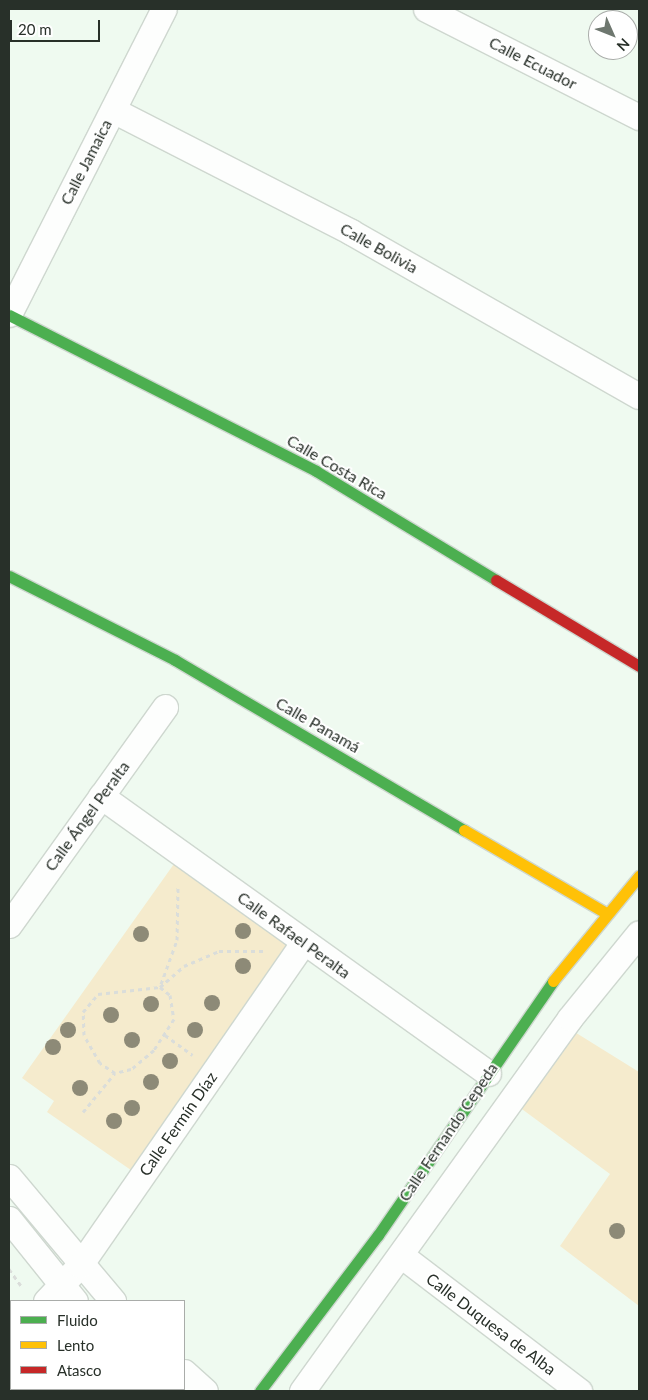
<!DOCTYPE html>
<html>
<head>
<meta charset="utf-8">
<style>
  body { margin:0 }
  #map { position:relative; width:648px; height:1400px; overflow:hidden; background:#effaf0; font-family:Lato,sans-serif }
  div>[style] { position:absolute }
  .green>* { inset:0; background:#f5ebcd }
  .path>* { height:3px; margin-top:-1.5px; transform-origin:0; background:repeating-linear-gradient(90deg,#daddda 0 4px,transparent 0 8px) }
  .roads { filter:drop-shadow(1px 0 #ced7cf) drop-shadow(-1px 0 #ced7cf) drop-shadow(0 1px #ced7cf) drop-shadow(0 -1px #ced7cf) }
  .street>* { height:25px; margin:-12.5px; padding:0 12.5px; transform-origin:12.5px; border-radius:12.5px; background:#fdfefd }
  .fast>* { height:11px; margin:-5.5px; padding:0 5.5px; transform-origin:5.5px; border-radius:5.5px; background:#4caf50 }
  .slow>* { height:11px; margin:-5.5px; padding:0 5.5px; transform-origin:5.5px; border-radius:5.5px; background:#ffc107 }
  .jam>* { height:11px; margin:-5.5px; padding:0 5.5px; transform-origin:5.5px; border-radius:5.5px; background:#c62828 }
  .trees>* { width:16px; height:16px; margin:-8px; border-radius:50%; background:#8d8a77 }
  span { translate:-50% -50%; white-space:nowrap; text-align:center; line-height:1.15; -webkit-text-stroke:4px #fff; paint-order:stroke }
  .street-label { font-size:16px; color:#283029 }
  .frame { position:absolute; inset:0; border:10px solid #283029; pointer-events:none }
  .legend { position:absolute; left:10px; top:1300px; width:175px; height:90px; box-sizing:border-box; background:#fff; border:1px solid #a9aca9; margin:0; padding:6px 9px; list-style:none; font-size:15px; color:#283029 }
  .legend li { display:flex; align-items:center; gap:10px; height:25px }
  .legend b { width:25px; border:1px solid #a9aca9 }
  .north { position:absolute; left:588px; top:10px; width:50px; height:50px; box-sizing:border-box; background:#fff; border:1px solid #a9aca9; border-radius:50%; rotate:134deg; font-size:14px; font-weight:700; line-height:20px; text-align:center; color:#283029 }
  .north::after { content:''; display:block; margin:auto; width:18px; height:22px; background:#6e776f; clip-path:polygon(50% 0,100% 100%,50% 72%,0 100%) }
  .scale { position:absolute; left:10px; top:20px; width:90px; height:22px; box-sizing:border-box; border:2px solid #283029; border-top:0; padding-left:6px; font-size:15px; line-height:18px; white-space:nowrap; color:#283029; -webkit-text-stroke:4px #fff; paint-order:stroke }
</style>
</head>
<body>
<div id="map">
  <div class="green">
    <i style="clip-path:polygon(181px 854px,304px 942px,141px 1177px,47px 1112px,54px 1101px,22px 1078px)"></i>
    <i style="clip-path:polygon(565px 1026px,639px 1072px,639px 1306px,560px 1246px,610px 1174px,511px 1101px)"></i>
  </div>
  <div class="path">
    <i style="left:161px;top:984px;width:47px;rotate:-70deg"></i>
    <i style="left:177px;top:940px;width:54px;rotate:-88.9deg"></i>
    <i style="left:160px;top:987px;width:13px;rotate:39deg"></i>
    <i style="left:170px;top:995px;width:24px;rotate:81deg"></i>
    <i style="left:174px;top:1019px;width:37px;rotate:123deg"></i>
    <i style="left:154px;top:1050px;width:30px;rotate:140deg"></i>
    <i style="left:131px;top:1069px;width:16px;rotate:166deg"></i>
    <i style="left:115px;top:1073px;width:18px;rotate:-146deg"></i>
    <i style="left:100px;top:1063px;width:32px;rotate:-120deg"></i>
    <i style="left:84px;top:1035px;width:23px;rotate:-92deg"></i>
    <i style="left:83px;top:1012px;width:23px;rotate:-50deg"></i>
    <i style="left:98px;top:994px;width:62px;rotate:-6.4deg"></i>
    <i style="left:160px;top:987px;width:32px;rotate:-41deg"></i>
    <i style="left:184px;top:966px;width:38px;rotate:-23deg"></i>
    <i style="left:219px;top:951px;width:44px"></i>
    <i style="left:165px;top:1035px;width:34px;rotate:36deg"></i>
    <i style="left:83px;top:1112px;width:50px;rotate:-50.6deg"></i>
    <i style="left:9px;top:1269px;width:22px;rotate:54deg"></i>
  </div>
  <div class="roads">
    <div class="street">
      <i style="left:426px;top:9px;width:239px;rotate:26.9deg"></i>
      <i style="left:113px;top:110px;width:267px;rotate:27.1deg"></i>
      <i style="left:351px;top:232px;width:331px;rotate:29.7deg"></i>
      <i style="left:9px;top:314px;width:342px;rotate:-63.1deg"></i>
      <i style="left:101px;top:796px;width:476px;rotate:35.6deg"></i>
      <i style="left:9px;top:925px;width:268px;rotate:-54.4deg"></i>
      <i style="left:9px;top:1177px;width:162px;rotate:50deg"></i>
      <i style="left:9px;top:1219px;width:105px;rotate:51.2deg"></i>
      <i style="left:402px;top:1256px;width:223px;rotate:37.3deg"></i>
      <i style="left:46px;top:1301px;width:50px;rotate:-46.6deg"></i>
      <i style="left:80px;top:1265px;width:393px;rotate:-55.3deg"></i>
      <i style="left:9px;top:1314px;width:2px;rotate:27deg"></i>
      <i style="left:184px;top:1372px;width:28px;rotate:42deg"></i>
      <i style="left:161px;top:1389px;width:3px;rotate:45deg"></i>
      <i style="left:302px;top:1391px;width:459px;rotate:-54.3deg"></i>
      <i style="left:570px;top:1018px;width:109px;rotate:-50.9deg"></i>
    </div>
    <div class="fast">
      <i style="left:9px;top:315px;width:344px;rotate:26.9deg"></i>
      <i style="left:316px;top:471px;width:210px;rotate:31.2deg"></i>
      <i style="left:9px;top:576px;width:186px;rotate:26.8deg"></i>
      <i style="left:175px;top:660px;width:335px;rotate:30.5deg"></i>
      <i style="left:260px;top:1391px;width:196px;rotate:-52.9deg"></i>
      <i style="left:378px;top:1235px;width:308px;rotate:-55.4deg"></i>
    </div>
    <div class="slow">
      <i style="left:464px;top:830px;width:164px;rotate:30.3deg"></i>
      <i style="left:553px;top:981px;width:136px;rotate:-50.7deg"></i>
    </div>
    <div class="jam">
      <i style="left:496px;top:580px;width:167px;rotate:31deg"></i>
    </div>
  </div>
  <div class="trees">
    <i style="left:243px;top:931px"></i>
    <i style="left:141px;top:934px"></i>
    <i style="left:243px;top:966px"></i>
    <i style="left:212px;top:1003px"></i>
    <i style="left:151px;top:1004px"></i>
    <i style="left:111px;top:1015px"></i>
    <i style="left:68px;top:1030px"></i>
    <i style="left:195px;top:1030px"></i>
    <i style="left:132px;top:1040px"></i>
    <i style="left:53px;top:1047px"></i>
    <i style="left:170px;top:1061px"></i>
    <i style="left:151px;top:1082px"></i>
    <i style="left:80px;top:1088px"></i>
    <i style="left:132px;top:1108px"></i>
    <i style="left:114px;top:1121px"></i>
    <i style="left:617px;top:1231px"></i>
  </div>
  <div class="street-label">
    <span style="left:533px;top:63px;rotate:27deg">Calle Ecuador</span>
    <span style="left:86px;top:162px;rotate:-63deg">Calle Jamaica</span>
    <span style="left:379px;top:248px;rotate:29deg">Calle Bolivia</span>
    <span style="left:337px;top:467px;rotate:30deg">Calle Costa Rica</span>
    <span style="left:318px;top:725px;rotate:30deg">Calle Panamá</span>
    <span style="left:87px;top:816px;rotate:-54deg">Calle Ángel Peralta</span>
    <span style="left:294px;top:935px;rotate:36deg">Calle Rafael Peralta</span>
    <span style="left:178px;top:1124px;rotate:-55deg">Calle Fermín Díaz</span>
    <span style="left:448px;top:1132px;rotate:-56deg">Calle Fernando Cepeda</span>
    <span style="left:491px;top:1324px;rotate:37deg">Calle Duquesa de Alba</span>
  </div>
  <div class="frame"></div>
  <ul class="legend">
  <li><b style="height:6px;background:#4caf50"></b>Fluido</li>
  <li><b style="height:6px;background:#ffc107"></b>Lento</li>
  <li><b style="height:6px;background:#c62828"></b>Atasco</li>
  </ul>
  <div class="north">N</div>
  <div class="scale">20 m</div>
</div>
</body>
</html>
